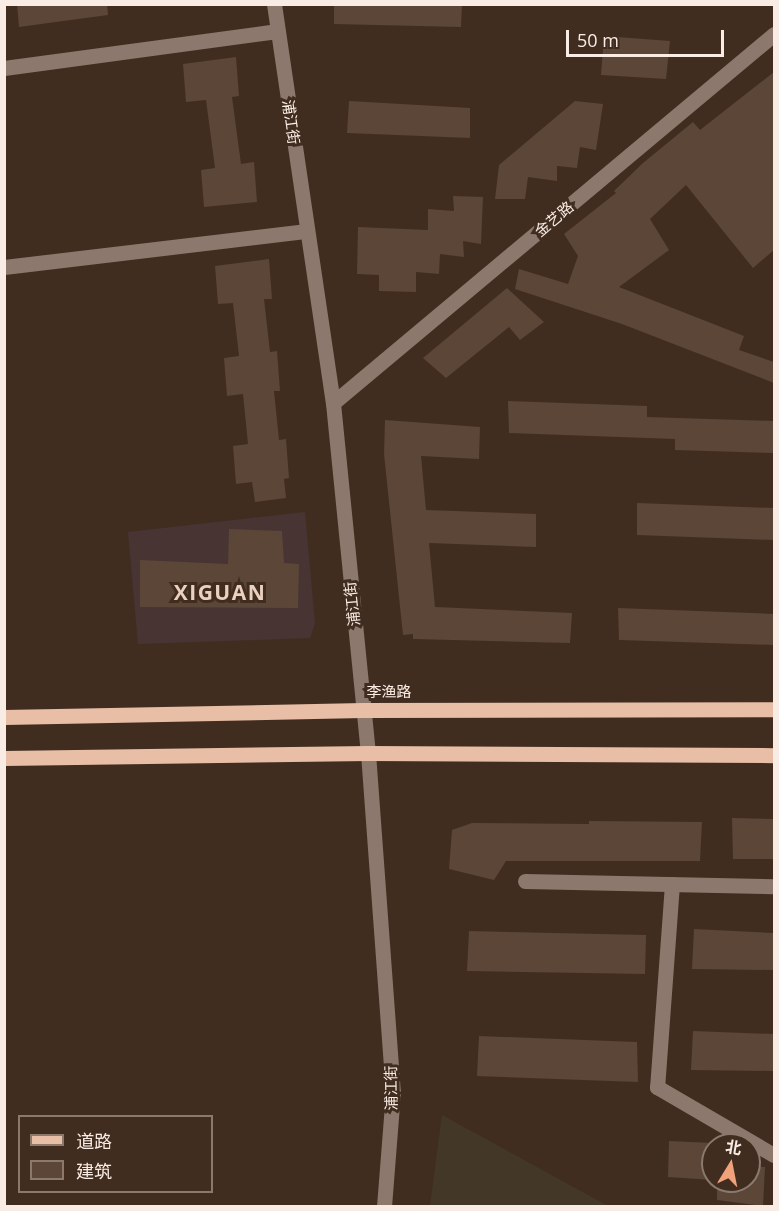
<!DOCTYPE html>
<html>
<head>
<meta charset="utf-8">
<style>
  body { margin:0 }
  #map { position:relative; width:779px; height:1211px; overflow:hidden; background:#412d20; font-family:"Open Sans","Noto Sans SC",sans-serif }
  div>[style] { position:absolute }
  .commercial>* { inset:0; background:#483433 }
  .education>* { inset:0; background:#433828 }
  .building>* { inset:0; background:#5b4638 }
  .minor>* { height:15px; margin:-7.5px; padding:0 7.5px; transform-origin:7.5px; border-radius:7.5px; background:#8d786d }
  .major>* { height:15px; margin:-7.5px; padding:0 7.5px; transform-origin:7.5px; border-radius:7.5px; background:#e8bea7 }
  span { translate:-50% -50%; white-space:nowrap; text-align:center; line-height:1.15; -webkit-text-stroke:6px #412d20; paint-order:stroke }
  .street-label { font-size:15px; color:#f9ece4 }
  .district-label { font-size:21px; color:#ead0bf; font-weight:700; letter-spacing:1.5px }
  .frame { position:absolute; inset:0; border:6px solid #f9ece4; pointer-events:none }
  .legend { position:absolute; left:18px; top:1115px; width:195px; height:78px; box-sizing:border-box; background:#412d20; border:2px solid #8b796e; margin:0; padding:8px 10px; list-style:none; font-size:18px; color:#f9ece4 }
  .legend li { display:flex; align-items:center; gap:12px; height:30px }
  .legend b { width:30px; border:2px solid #8b796e }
  .north { position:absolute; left:701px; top:1133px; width:60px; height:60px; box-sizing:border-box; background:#412d20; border:2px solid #8b796e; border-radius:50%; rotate:10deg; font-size:16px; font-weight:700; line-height:24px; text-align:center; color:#f9ece4 }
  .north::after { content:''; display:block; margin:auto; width:21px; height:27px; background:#f0a27a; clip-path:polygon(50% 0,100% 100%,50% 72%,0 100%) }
  .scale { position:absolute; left:566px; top:30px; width:158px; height:27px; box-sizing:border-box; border:3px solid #f9ece4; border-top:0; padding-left:8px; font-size:18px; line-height:21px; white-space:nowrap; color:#f9ece4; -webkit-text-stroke:4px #412d20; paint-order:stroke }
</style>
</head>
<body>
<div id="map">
  <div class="commercial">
    <i style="clip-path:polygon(305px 512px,315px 623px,310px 638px,138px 644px,128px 532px)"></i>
  </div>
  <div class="education">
    <i style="clip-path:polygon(442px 1115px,608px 1206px,430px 1206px)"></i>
  </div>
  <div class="building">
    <i style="clip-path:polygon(17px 4px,107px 4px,108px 15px,19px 27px)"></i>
    <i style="clip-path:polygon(334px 4px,462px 4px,461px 27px,334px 24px)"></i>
    <i style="clip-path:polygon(604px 36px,670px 41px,666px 79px,601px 75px)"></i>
    <i style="clip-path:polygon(236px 57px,239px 96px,232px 97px,241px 164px,254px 162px,257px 202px,204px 207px,201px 170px,215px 168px,206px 100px,186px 102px,183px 64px)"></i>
    <i style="clip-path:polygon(774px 72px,774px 250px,753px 268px,686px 185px,650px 219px,669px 250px,619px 287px,744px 336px,739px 350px,774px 362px,774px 383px,622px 324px,515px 289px,519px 269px,568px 284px,578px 256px,564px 234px,616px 193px,614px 191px,643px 163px,693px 122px,700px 130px)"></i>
    <i style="clip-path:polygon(349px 101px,470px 108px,470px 138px,347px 133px)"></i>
    <i style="clip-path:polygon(575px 101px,603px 104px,596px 150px,580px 147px,577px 168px,557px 166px,557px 181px,528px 177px,525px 199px,495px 199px,499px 165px)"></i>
    <i style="clip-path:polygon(453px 196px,483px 197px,481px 244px,463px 241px,464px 257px,440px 254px,439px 274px,416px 272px,416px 292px,379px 291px,379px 275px,357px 274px,358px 227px,428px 230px,428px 209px,454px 211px)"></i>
    <i style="clip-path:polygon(269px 259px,272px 299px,264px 299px,270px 352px,277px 351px,280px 391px,274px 391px,279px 440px,286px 439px,289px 478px,284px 479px,286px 498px,255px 502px,252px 482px,236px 484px,233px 446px,248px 444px,243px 394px,227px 396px,224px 358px,239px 356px,233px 303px,218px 304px,215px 266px)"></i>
    <i style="clip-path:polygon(507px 288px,544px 322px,520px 340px,509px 327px,446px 378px,423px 358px)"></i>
    <i style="clip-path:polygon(508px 401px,647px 406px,647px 417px,774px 421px,774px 453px,675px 450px,675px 439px,509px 433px)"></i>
    <i style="clip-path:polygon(385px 420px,480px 427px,479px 459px,421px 456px,426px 510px,536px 514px,536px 547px,429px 543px,435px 607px,572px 613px,570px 643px,413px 639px,413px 634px,403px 635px,384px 454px)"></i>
    <i style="clip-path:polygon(637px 503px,774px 508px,774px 540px,637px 535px)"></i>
    <i style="clip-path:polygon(229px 529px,282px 531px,284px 563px,299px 564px,298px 608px,140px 607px,140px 560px,228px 564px)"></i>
    <i style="clip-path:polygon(618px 608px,774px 614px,774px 645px,619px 640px)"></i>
    <i style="clip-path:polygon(732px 818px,774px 819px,774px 859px,733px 859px)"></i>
    <i style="clip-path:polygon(589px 821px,702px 822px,700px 861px,506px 861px,494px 880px,449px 869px,452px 830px,472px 823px,589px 824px)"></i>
    <i style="clip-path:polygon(694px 929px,774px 933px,774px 970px,692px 969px)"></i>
    <i style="clip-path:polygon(469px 931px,646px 935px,645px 974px,467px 971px)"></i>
    <i style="clip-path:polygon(693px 1031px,774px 1034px,774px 1071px,691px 1070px)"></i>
    <i style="clip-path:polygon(479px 1036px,637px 1042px,638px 1082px,477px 1076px)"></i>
    <i style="clip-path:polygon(669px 1141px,713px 1143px,713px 1180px,668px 1177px)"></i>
    <i style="clip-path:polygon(749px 1166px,765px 1167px,763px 1206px,717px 1200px,717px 1181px,749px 1181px)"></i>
  </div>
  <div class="minor">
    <i style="left:274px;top:4px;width:403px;rotate:81.6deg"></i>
    <i style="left:333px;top:403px;width:352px;rotate:84.3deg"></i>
    <i style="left:368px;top:753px;width:340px;rotate:85.8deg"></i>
    <i style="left:393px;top:1092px;width:114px;rotate:94.5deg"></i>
    <i style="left:4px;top:68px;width:276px;rotate:-7.7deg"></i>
    <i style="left:4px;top:267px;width:305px;rotate:-6.8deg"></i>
    <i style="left:333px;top:403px;width:575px;rotate:-39.92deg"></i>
    <i style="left:525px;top:881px;width:249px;rotate:1.2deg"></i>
    <i style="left:672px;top:884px;width:204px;rotate:94.2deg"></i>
    <i style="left:657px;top:1087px;width:135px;rotate:30.2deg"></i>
  </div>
  <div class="major">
    <i style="left:4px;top:717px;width:359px;rotate:-1.1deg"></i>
    <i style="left:363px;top:710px;width:411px;rotate:-0.1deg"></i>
    <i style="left:4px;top:758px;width:364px;rotate:-0.8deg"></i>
    <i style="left:368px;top:753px;width:406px;rotate:0.3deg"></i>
  </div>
  <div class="street-label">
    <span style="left:291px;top:122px;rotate:82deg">浦江街</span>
    <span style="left:554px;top:219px;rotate:-40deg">金艺路</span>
    <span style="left:352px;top:604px;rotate:-96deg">浦江街</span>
    <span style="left:389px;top:692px">李渔路</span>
    <span style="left:391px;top:1088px;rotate:-91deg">浦江街</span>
  </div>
  <div class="district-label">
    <span style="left:220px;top:592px">XIGUAN</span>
  </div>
  <div class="frame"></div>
  <ul class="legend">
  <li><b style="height:8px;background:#e8bea7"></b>道路</li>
  <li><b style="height:16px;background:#5b4638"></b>建筑</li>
  </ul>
  <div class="north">北</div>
  <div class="scale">50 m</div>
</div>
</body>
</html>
